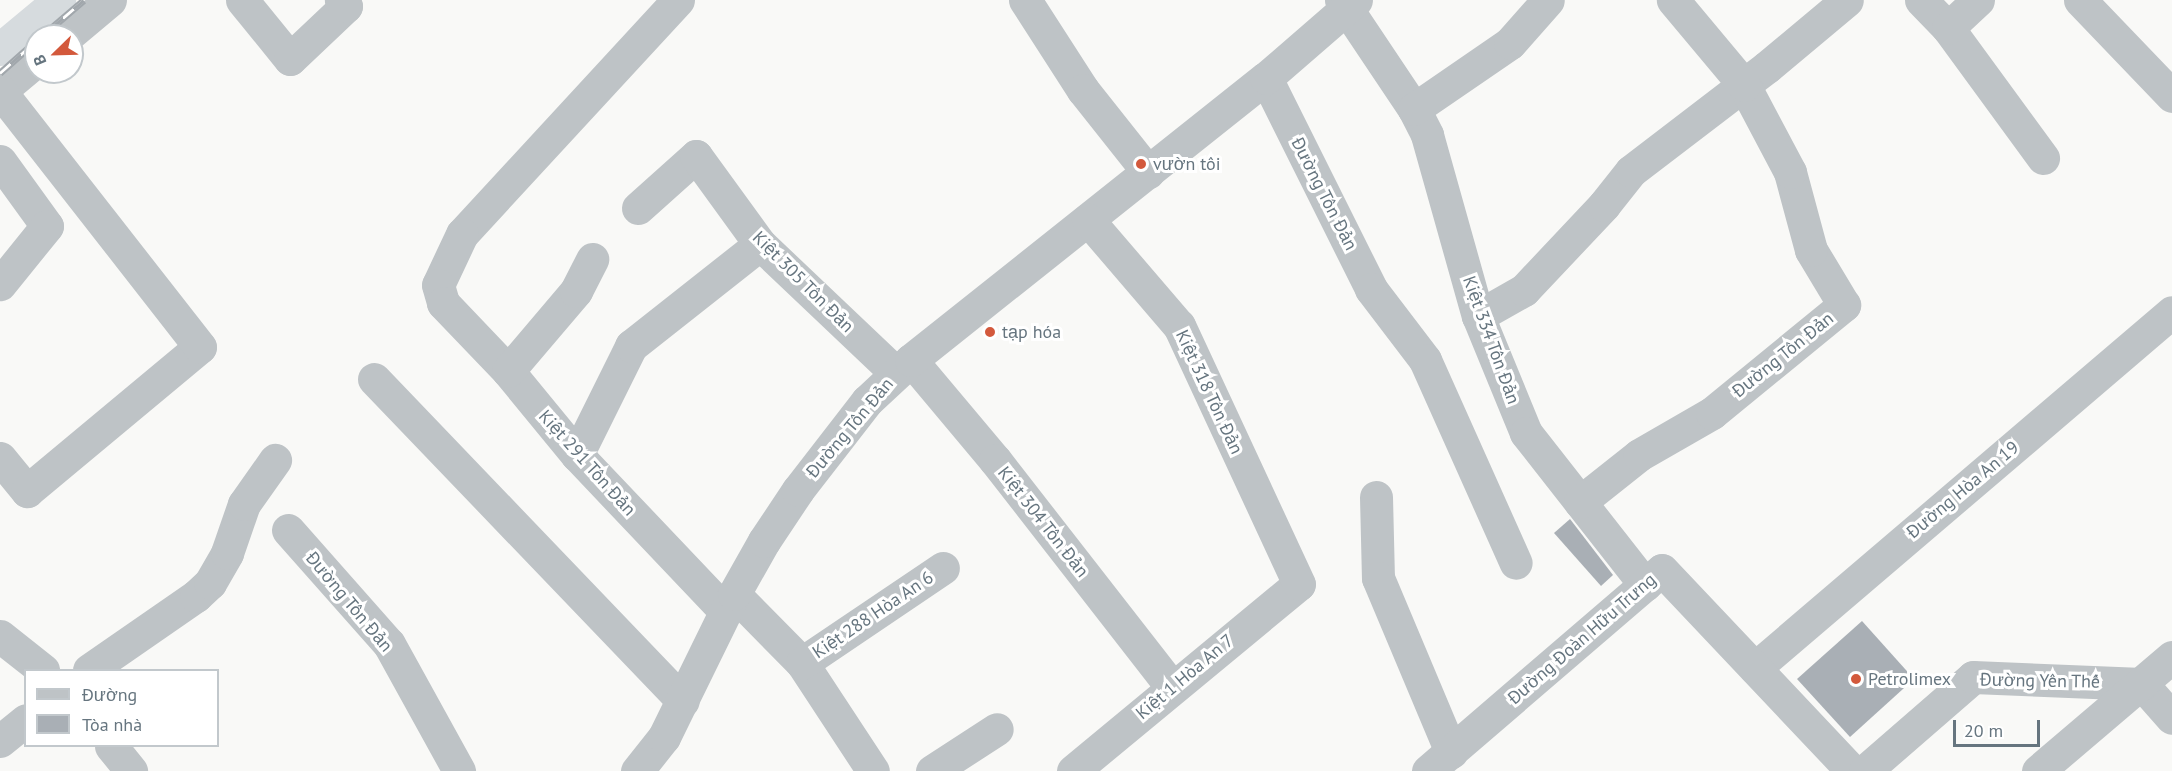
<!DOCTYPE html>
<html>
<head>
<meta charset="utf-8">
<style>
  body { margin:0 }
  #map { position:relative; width:2172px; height:771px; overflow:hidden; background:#f9f9f7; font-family:"PT Sans",sans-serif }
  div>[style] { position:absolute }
  .building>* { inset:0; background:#a9afb5 }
  .minor>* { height:33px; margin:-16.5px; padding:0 16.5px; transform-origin:16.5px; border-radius:16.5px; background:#bec3c6 }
  .highway>* { height:33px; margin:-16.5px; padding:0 16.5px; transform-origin:16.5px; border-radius:16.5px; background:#d6dbde }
  .rail>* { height:7px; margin-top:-3.5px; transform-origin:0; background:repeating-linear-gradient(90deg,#fff 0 14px,#a1a7ac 0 28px); box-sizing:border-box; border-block:2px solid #a1a7ac }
  .dots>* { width:16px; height:16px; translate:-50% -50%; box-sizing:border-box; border:3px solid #fff; border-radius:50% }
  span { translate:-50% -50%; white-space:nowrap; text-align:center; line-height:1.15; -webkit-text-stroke:6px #fff; paint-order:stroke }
  .poi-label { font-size:18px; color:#66757f }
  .left { translate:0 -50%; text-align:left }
  .street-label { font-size:18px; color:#66757f }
  .legend { position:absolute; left:24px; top:669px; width:195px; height:78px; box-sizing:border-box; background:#fff; border:2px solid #c2c8cc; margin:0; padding:8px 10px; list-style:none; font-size:18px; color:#66757f }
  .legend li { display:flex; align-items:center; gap:12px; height:30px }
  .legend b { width:30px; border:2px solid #c2c8cc }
  .north { position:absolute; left:24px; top:24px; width:60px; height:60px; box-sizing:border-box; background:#fff; border:2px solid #c2c8cc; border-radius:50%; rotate:247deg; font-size:16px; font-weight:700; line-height:24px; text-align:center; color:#66757f }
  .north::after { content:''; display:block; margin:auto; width:21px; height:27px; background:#d3593c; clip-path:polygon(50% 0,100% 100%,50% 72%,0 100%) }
  .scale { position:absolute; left:1953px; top:720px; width:87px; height:27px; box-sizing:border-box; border:3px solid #66757f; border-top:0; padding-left:8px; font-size:18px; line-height:21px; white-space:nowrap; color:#66757f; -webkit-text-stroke:4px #fff; paint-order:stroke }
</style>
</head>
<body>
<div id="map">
  <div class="building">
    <i style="clip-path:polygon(1570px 519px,1613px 575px,1601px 586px,1554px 533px)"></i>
    <i style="clip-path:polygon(1862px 621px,1914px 679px,1850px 737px,1797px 679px)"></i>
  </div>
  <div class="minor">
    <i style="left:242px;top:0;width:76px;rotate:50.9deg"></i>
    <i style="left:290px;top:59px;width:77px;rotate:-43.4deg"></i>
    <i style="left:346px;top:6px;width:8px;rotate:-130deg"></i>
    <i style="left:678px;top:0;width:318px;rotate:132.7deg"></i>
    <i style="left:462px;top:234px;width:56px;rotate:115.2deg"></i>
    <i style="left:438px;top:285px;width:19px;rotate:74deg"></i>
    <i style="left:443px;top:303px;width:94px;rotate:46.3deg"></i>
    <i style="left:508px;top:371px;width:109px;rotate:50.6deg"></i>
    <i style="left:577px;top:455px;width:216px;rotate:46.5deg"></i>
    <i style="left:1025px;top:0;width:107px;rotate:57.2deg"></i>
    <i style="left:1083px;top:90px;width:105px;rotate:51.6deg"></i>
    <i style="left:1341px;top:0;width:131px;rotate:56.2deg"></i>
    <i style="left:1414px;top:109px;width:29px;rotate:63deg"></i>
    <i style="left:1427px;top:135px;width:188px;rotate:74.3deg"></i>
    <i style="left:1478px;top:316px;width:126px;rotate:67.7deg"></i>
    <i style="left:1526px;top:433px;width:193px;rotate:51.9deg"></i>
    <i style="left:1921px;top:0;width:39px;rotate:46deg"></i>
    <i style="left:1948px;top:28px;width:161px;rotate:53.8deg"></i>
    <i style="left:2080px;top:0;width:133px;rotate:46.2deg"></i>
    <i style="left:1948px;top:28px;width:41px;rotate:-43deg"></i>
    <i style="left:67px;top:36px;width:56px;rotate:-39.9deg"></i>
    <i style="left:1266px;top:78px;width:236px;rotate:63.5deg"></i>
    <i style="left:1371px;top:289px;width:89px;rotate:52.7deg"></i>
    <i style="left:1425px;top:360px;width:222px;rotate:65.9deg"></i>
    <i style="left:0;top:91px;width:47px;rotate:-39.8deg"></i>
    <i style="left:1414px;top:109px;width:116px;rotate:-34.5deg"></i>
    <i style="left:1510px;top:43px;width:57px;rotate:-48.5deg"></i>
    <i style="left:0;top:161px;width:80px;rotate:54.1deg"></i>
    <i style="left:47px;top:226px;width:75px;rotate:129deg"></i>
    <i style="left:638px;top:208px;width:78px;rotate:-41.9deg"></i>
    <i style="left:696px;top:156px;width:109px;rotate:54deg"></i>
    <i style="left:760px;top:244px;width:187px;rotate:43.5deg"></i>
    <i style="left:1478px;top:316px;width:53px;rotate:-29.5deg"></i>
    <i style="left:1524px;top:290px;width:117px;rotate:-46.7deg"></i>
    <i style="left:1604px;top:205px;width:43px;rotate:-51.5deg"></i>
    <i style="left:1631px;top:171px;width:171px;rotate:-37.4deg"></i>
    <i style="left:1767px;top:67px;width:104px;rotate:-39.9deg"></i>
    <i style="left:911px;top:360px;width:131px;rotate:50deg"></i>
    <i style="left:995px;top:460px;width:288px;rotate:52.1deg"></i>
    <i style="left:508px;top:371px;width:105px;rotate:-49.6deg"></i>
    <i style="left:576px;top:291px;width:36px;rotate:-63deg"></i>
    <i style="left:374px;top:379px;width:446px;rotate:46.2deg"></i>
    <i style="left:577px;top:455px;width:122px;rotate:-63.6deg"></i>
    <i style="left:631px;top:346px;width:164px;rotate:-38.3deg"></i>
    <i style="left:0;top:458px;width:43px;rotate:50.7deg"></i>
    <i style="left:27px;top:491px;width:225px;rotate:-39.8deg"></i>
    <i style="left:200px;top:347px;width:325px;rotate:-128deg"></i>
    <i style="left:1376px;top:497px;width:81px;rotate:88.6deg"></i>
    <i style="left:1378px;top:578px;width:189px;rotate:67.2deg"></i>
    <i style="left:1580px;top:502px;width:75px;rotate:-38.5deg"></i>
    <i style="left:1639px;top:455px;width:84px;rotate:-29.9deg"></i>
    <i style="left:1712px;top:413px;width:171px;rotate:-39.3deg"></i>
    <i style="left:1844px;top:305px;width:64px;rotate:-121deg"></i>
    <i style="left:1811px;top:250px;width:81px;rotate:-105.1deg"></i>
    <i style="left:1790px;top:172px;width:98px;rotate:-117.9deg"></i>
    <i style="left:1744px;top:85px;width:111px;rotate:-129.9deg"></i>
    <i style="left:288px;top:530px;width:152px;rotate:48.5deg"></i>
    <i style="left:389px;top:644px;width:145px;rotate:61.1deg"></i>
    <i style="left:734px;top:594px;width:97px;rotate:45.4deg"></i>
    <i style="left:802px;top:663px;width:129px;rotate:56.7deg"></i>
    <i style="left:0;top:636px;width:55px;rotate:38.3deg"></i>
    <i style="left:802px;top:663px;width:170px;rotate:-34deg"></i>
    <i style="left:1755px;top:668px;width:548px;rotate:-40.49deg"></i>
    <i style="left:89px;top:670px;width:130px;rotate:-34.7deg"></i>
    <i style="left:196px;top:596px;width:19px;rotate:-43deg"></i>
    <i style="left:210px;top:583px;width:34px;rotate:-60deg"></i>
    <i style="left:227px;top:553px;width:52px;rotate:-70.9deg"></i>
    <i style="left:244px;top:504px;width:54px;rotate:-54.8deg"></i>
    <i style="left:2142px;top:684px;width:45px;rotate:48.6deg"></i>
    <i style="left:0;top:741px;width:33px;rotate:-39deg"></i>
    <i style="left:111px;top:746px;width:32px;rotate:51deg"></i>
    <i style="left:637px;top:771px;width:43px;rotate:-51.5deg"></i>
    <i style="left:664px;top:737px;width:159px;rotate:-63.9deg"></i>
    <i style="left:734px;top:594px;width:61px;rotate:-60.5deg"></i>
    <i style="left:764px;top:541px;width:61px;rotate:-56.3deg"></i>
    <i style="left:798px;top:490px;width:113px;rotate:-52.2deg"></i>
    <i style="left:867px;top:401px;width:60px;rotate:-43deg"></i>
    <i style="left:911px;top:360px;width:453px;rotate:-38.5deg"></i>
    <i style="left:1266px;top:78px;width:119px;rotate:-40.9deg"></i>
    <i style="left:932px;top:771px;width:77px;rotate:-32.9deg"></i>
    <i style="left:1073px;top:771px;width:293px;rotate:-39.6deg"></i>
    <i style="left:1299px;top:584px;width:285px;rotate:-114.9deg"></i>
    <i style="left:1179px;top:326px;width:140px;rotate:-130.6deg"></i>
    <i style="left:1428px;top:771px;width:308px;rotate:-40.7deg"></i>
    <i style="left:1662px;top:570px;width:277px;rotate:46.6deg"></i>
    <i style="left:1865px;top:771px;width:143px;rotate:-41deg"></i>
    <i style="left:1973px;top:677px;width:169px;rotate:2.4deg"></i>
    <i style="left:2038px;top:771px;width:176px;rotate:-40.4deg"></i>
  </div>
  <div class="highway">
    <i style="left:0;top:49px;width:77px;rotate:-39.7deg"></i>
  </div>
  <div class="rail">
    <i style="left:42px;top:36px;width:55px;rotate:-40.6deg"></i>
    <i style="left:0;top:73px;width:48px;rotate:-41.6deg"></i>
  </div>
  <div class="dots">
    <i style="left:1141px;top:164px;background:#d3593c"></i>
    <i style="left:990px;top:332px;background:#d3593c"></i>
    <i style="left:1856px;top:679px;background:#d3593c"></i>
  </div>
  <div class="poi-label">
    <span class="left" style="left:1153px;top:164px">vườn tôi</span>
    <span class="left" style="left:1002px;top:332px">tạp hóa</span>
    <span class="left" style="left:1868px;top:679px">Petrolimex</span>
  </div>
  <div class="street-label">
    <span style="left:1324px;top:194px;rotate:63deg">Đường Tôn Đản</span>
    <span style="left:803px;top:282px;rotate:45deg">Kiệt 305 Tôn Đản</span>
    <span style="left:1491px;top:340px;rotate:70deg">Kiệt 334 Tôn Đản</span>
    <span style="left:1783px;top:355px;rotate:-39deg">Đường Tôn Đản</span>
    <span style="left:1209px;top:392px;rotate:65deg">Kiệt 318 Tôn Đản</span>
    <span style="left:850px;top:428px;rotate:-50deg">Đường Tôn Đản</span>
    <span style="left:587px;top:463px;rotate:48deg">Kiệt 291 Tôn Đản</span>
    <span style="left:1963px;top:490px;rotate:-40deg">Đường Hòa An 19</span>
    <span style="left:1043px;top:522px;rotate:52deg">Kiệt 304 Tôn Đản</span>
    <span style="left:349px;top:602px;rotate:50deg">Đường Tôn Đản</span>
    <span style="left:873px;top:615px;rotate:-34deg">Kiệt 288 Hòa An 6</span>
    <span style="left:1582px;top:639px;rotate:-41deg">Đường Đoàn Hữu Trưng</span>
    <span style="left:1185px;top:677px;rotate:-40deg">Kiệt 1 Hòa An 7</span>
    <span style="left:2040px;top:681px;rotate:1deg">Đường Yên Thế</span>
  </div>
  <ul class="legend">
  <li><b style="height:8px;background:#bec3c6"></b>Đường</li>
  <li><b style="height:16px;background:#a9afb5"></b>Tòa nhà</li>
  </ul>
  <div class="north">B</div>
  <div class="scale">20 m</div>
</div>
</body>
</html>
